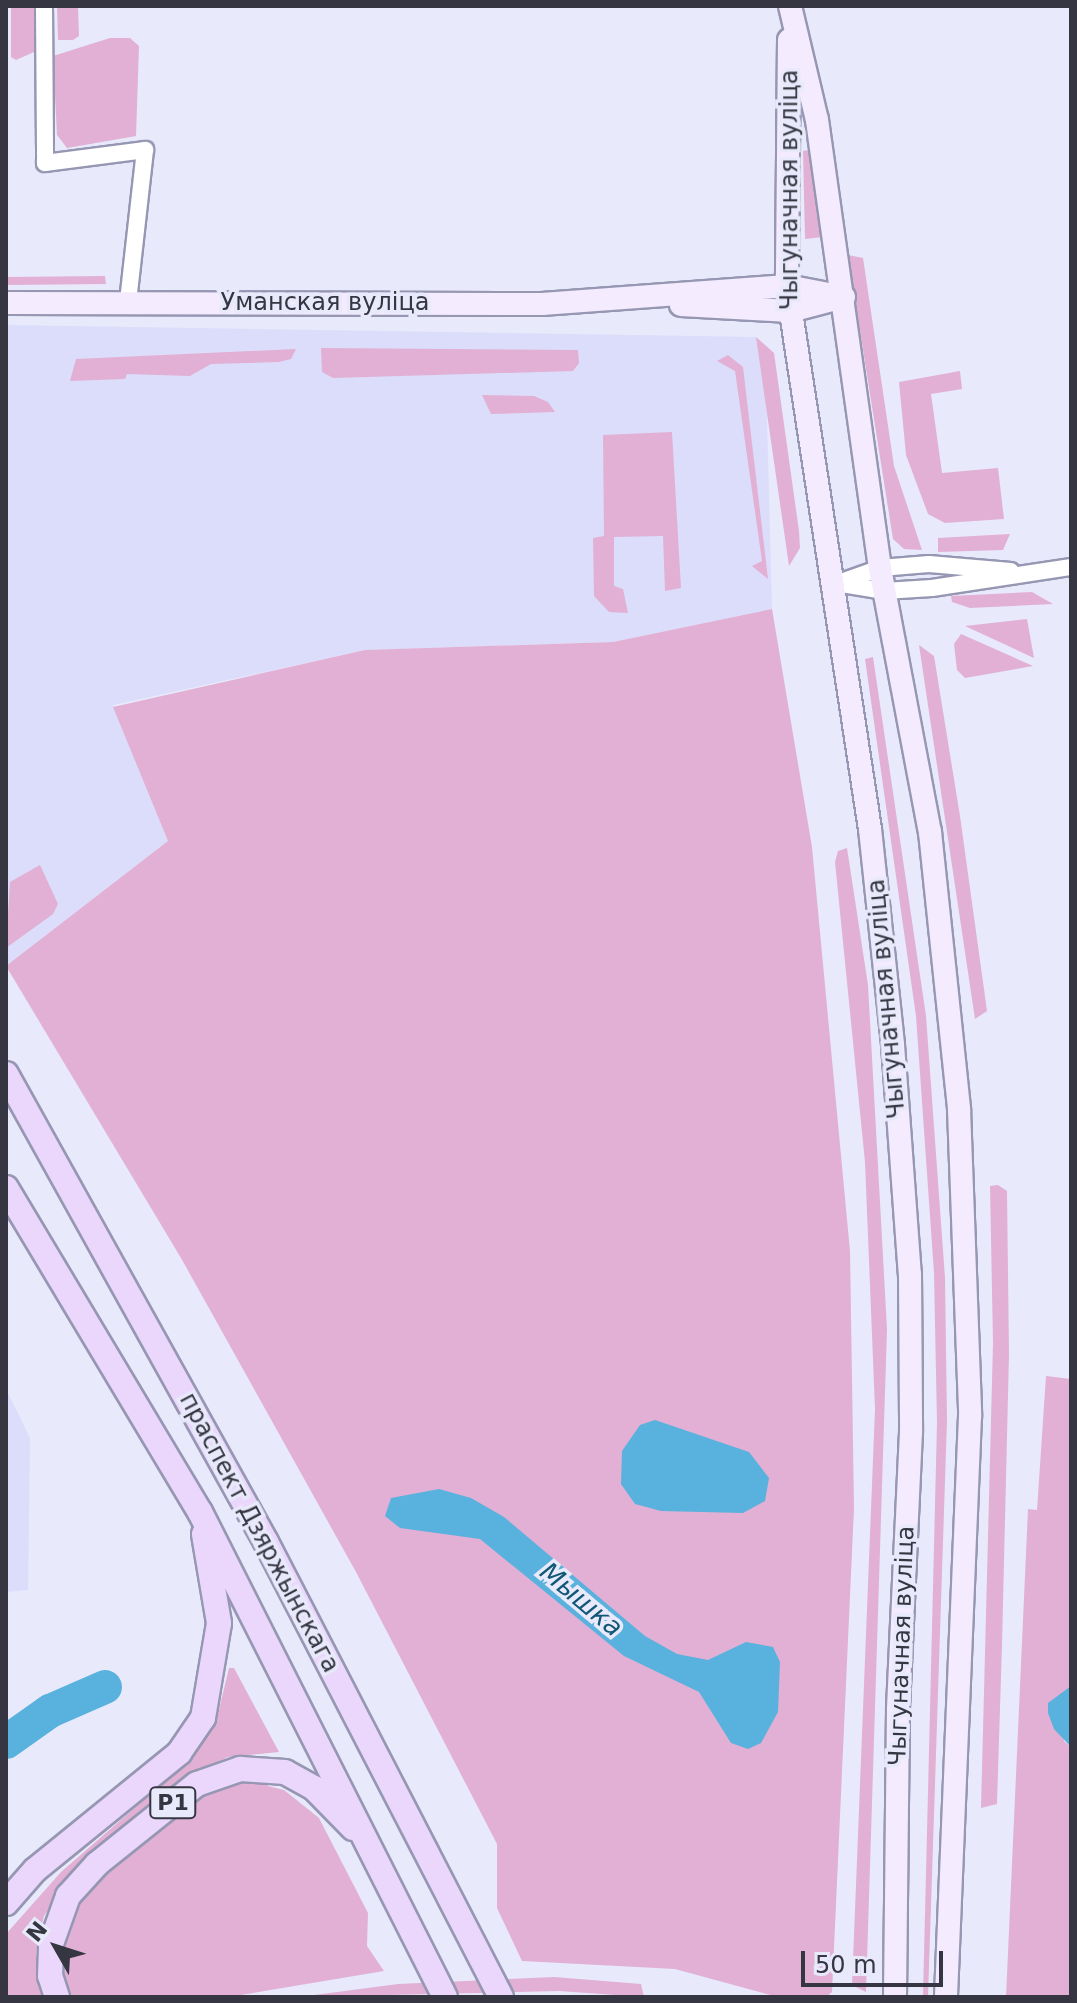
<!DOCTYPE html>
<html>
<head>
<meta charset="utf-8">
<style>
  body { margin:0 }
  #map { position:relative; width:1077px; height:2003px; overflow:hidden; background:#e8e9fb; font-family:"DejaVu Sans",sans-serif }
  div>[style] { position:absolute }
  .built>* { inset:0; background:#dbddfa }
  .green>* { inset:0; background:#e1b0d4 }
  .water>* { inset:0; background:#58b2dd }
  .river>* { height:34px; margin:-17px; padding:0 17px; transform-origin:17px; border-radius:17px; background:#58b2dd }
  .roads { filter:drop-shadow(2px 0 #9697b2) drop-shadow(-2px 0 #9697b2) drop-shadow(0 2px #9697b2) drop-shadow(0 -2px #9697b2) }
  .street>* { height:16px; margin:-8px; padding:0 8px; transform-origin:8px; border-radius:8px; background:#fff }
  .secondary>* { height:22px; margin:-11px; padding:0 11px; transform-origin:11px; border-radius:11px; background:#f5ebfe }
  .primary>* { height:24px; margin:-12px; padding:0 12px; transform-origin:12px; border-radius:12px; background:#ebd7fc }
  span { translate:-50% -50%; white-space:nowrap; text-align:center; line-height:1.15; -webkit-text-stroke:7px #e8e9fb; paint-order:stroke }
  .shield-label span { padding:2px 6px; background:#e8e9fb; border:2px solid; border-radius:6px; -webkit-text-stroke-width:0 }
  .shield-label { font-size:22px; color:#363642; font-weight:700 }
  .street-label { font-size:24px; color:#363642 }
  .water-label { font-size:26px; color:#0f5775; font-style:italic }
  .frame { position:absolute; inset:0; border:8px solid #363642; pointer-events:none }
  .north { position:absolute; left:16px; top:1907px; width:80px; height:80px; -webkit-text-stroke:6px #e8e9fb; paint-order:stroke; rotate:309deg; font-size:22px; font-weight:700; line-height:32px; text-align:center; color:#363642 }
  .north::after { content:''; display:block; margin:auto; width:28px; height:36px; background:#363642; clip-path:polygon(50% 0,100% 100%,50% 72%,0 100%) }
  .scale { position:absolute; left:801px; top:1951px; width:142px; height:36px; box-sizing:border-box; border:4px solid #363642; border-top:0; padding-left:10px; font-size:24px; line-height:28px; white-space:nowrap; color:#363642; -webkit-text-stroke:6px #e8e9fb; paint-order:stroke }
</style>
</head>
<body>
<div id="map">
  <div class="built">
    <i style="clip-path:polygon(6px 325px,756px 337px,765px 346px,772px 609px,613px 642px,365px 650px,113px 705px,168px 841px,6px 966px)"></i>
    <i style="clip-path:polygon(6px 1389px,30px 1438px,28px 1590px,6px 1592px)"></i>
  </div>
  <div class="green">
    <i style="clip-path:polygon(11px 6px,34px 6px,34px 52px,16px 60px,11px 57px)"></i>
    <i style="clip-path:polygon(57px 6px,78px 6px,79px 36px,73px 40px,58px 40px)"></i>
    <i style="clip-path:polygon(110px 38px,130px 38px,139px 46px,136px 136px,67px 148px,57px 135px,53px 56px)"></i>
    <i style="clip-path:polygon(808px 150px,823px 237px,805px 239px,803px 151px)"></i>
    <i style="clip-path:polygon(848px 255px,863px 258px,894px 466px,922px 550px,904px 549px,893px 539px)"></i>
    <i style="clip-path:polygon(105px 276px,106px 284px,6px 285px,6px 277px)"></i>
    <i style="clip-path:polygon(756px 337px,774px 353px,799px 531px,800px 548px,789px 566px)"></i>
    <i style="clip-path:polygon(321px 348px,578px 350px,579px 363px,573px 371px,333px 378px,322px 372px)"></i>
    <i style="clip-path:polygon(296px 349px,291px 359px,279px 362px,211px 364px,190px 376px,127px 374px,125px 379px,70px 381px,76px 359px)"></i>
    <i style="clip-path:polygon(728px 355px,743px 367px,768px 579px,752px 566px,762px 561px,735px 371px,717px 361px)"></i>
    <i style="clip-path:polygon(960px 371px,962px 389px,931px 394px,942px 473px,998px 468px,1004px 519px,945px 523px,928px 514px,906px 455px,899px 382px)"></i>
    <i style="clip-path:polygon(482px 395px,534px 396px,548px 402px,555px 412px,491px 414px)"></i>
    <i style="clip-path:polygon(672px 432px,681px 588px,665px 591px,663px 536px,614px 537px,614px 586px,623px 589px,628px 613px,609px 612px,594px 596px,593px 538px,604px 536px,603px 435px)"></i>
    <i style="clip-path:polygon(1010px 534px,1003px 550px,938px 552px,938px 538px)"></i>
    <i style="clip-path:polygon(1032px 592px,1053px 604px,970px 608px,952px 602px,951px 596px)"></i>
    <i style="clip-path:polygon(772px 609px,812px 847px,850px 1251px,854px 1508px,832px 1992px,826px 1997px,778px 1997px,675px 1969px,522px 1961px,497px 1908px,497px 1844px,356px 1572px,181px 1258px,6px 966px,168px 841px,113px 707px,365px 650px,613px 642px)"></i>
    <i style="clip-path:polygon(1027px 619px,1034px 658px,965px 626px)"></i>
    <i style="clip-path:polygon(961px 634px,1033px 666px,965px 678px,957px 670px,954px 644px)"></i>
    <i style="clip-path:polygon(919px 645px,934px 656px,960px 816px,987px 1011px,975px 1019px)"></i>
    <i style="clip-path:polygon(873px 657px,926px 1016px,945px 1278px,947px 1420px,928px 1997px,923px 1996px,937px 1423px,934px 1273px,916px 1016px,865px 659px)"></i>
    <i style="clip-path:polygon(847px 848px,868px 985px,887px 1329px,866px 1992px,852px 1985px,875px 1409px,865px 1162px,835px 862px,838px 851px)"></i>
    <i style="clip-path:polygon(40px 865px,58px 904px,53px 914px,6px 948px,10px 882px)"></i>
    <i style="clip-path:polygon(998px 1185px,1007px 1191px,1009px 1354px,1002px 1645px,997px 1804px,981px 1808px,993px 1343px,990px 1186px)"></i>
    <i style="clip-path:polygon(1046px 1376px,1071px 1379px,1071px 1686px,1061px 1698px,1064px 1741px,1071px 1747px,1071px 1997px,1006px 1997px,1028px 1509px,1037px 1510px)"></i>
    <i style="clip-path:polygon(229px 1668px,234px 1668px,279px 1752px,228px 1757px,192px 1774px,92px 1853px,72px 1872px,44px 1916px,36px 1953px,42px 1997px,6px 1997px,6px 1934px,61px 1872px,192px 1758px,216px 1722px)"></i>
    <i style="clip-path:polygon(233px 1779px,269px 1781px,268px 1786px,284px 1790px,319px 1818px,368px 1913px,367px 1946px,384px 1971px,229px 1997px,66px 1997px,58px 1961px,77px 1900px,203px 1793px)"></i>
    <i style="clip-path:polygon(554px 1977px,641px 1984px,644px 1997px,559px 1991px,299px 1997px,398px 1984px)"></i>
  </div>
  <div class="water">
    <i style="clip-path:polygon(655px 1420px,749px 1452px,769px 1478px,765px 1501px,743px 1513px,661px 1511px,635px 1504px,621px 1484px,622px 1451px,640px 1425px)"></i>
    <i style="clip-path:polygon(439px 1489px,471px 1498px,504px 1517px,645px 1636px,677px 1654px,708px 1660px,746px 1642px,773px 1647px,780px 1662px,778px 1712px,761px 1743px,748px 1749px,731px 1743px,699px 1692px,624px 1656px,480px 1539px,400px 1528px,385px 1516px,391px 1498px)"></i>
    <i style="clip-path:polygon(83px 1679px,101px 1679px,108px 1692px,96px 1708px,45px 1731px,29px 1732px,28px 1725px,51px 1695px)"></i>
    <i style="clip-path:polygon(1071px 1686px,1071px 1747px,1054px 1729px,1048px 1713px,1048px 1703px)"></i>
  </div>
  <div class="river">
    <i style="left:6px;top:1742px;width:54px;rotate:-35.2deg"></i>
    <i style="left:50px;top:1711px;width:60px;rotate:-23.6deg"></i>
  </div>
  <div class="roads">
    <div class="street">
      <i style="left:44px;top:6px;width:157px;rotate:89.6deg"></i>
      <i style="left:45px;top:163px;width:101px;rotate:-7.4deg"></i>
      <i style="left:145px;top:150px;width:152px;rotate:96.4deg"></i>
      <i style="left:841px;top:582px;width:41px;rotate:-19.7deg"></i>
      <i style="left:880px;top:568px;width:49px;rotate:-4.7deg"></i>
      <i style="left:929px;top:564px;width:82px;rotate:4.9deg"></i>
      <i style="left:836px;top:583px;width:49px;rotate:9.5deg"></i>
      <i style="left:884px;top:591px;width:48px;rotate:-3.6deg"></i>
      <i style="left:932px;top:588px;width:141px;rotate:-8.6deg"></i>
    </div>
    <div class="secondary">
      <i style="left:790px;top:6px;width:117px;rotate:76.7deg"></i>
      <i style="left:817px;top:120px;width:452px;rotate:82deg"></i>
      <i style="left:880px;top:568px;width:269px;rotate:79.3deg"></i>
      <i style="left:930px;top:832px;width:279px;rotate:84deg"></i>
      <i style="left:959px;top:1109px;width:307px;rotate:87.9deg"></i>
      <i style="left:970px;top:1416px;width:581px;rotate:92.37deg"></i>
      <i style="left:789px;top:40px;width:246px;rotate:90.5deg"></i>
      <i style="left:787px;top:286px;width:549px;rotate:81.31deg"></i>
      <i style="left:870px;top:829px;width:217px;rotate:83.9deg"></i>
      <i style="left:893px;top:1045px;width:230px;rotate:85.8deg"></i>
      <i style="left:910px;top:1274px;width:158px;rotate:89.6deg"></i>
      <i style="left:911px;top:1432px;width:278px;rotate:92.7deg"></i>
      <i style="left:898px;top:1710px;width:287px;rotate:90.6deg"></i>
      <i style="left:6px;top:303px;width:536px;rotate:0.11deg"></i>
      <i style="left:542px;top:304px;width:246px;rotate:-4.2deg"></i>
      <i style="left:787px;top:286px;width:58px;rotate:10.9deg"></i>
      <i style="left:681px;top:305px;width:109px;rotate:3.2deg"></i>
      <i style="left:790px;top:311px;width:48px;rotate:-14.6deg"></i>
    </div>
    <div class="primary">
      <i style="left:6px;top:1074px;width:535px;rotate:60.95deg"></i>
      <i style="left:266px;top:1542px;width:512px;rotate:62.68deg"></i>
      <i style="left:6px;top:1188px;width:378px;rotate:59.1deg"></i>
      <i style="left:200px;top:1512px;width:543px;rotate:63.2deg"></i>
      <i style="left:6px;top:1903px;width:44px;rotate:-48.7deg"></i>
      <i style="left:35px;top:1870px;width:186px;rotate:-39.1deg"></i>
      <i style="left:179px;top:1753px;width:42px;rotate:-55.6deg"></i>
      <i style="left:203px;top:1718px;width:96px;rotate:-80.4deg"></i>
      <i style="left:219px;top:1623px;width:90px;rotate:-99.6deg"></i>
      <i style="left:57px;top:1997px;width:22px;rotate:-108deg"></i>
      <i style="left:50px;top:1976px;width:32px;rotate:-88deg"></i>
      <i style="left:51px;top:1944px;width:51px;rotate:-70.5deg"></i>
      <i style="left:68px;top:1896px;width:43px;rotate:-47.8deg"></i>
      <i style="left:97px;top:1864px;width:128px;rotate:-38.7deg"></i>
      <i style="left:197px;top:1784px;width:46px;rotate:-19.2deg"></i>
      <i style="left:240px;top:1769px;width:45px;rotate:3.8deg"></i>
      <i style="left:285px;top:1772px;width:33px;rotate:29deg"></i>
      <i style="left:314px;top:1788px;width:56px;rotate:45.7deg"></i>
    </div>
  </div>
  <div class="shield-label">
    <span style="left:173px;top:1803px">Р1</span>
  </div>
  <div class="street-label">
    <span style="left:790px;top:190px;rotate:-90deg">Чыгуначная вуліца</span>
    <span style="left:325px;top:303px">Уманская вуліца</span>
    <span style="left:887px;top:999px;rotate:-95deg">Чыгуначная вуліца</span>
    <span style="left:259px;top:1533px;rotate:62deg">праспект Дзяржынскага</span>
    <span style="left:902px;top:1646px;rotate:-88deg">Чыгуначная вуліца</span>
  </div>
  <div class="water-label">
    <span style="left:581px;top:1600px;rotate:40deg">Мышка</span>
  </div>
  <div class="frame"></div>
  <div class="north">N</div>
  <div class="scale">50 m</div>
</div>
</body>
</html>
